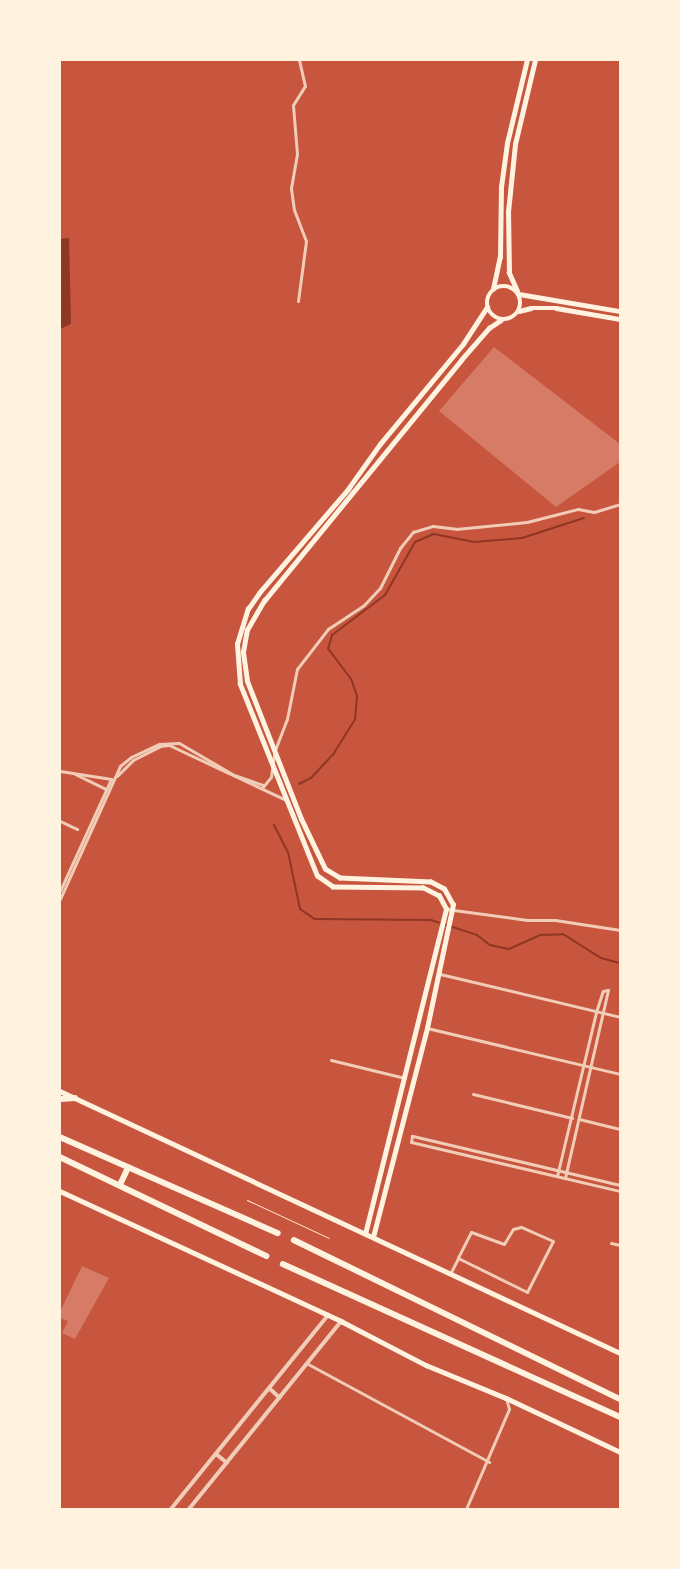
<!DOCTYPE html>
<html>
<head>
<meta charset="utf-8">
<style>
  body { margin:0 }
  #map { position:relative; width:680px; height:1569px; overflow:hidden; background:#c8553d; font-family:"IBM Plex Sans",sans-serif }
  div>[style] { position:absolute }
  .water>* { inset:0; background:#8f3625 }
  .stream>* { height:2px; margin:-1px; padding:0 1px; transform-origin:1px; border-radius:1px; background:#8f3625 }
  .building>* { inset:0; background:#d67c66 }
  .path>* { height:1px; margin:-0.5px; padding:0 0.5px; transform-origin:0.5px; border-radius:0.5px; background:#fff3e0 }
  .minor>* { height:3px; margin:-1.5px; padding:0 1.5px; transform-origin:1.5px; border-radius:1.5px; background:#f1ccb7 }
  .tertiary>* { height:4px; margin:-2px; padding:0 2px; transform-origin:2px; border-radius:2px; background:#f1ccb7 }
  .secondary>* { height:4.5px; margin:-2.25px; padding:0 2.25px; transform-origin:2.25px; border-radius:2.25px; background:#fff3e0 }
  .secondary>.ring { margin:-2.25px; padding:0; box-sizing:content-box; background:none; border:4.5px solid #fff3e0; border-radius:50% }
  .motorway>* { height:5.5px; margin:-2.75px; padding:0 2.75px; transform-origin:2.75px; border-radius:2.75px; background:#fff3e0 }
  span { translate:-50% -50%; white-space:nowrap; text-align:center; line-height:1.15; -webkit-text-stroke:4px #fff3e0; paint-order:stroke }
  .frame { position:absolute; inset:0; border:61px solid #fff3e0; pointer-events:none }
</style>
</head>
<body>
<div id="map">
  <div class="water">
    <i style="clip-path:polygon(69px 238px,71px 324px,60px 329px,60px 239px)"></i>
  </div>
  <div class="stream">
    <i style="left:299px;top:784px;width:13px;rotate:-27deg"></i>
    <i style="left:311px;top:778px;width:34px;rotate:-47deg"></i>
    <i style="left:334px;top:753px;width:40px;rotate:-58deg"></i>
    <i style="left:355px;top:719px;width:23px;rotate:-85deg"></i>
    <i style="left:357px;top:696px;width:18px;rotate:-109deg"></i>
    <i style="left:351px;top:679px;width:38px;rotate:-127deg"></i>
    <i style="left:328px;top:649px;width:15px;rotate:-74deg"></i>
    <i style="left:332px;top:635px;width:66px;rotate:-37deg"></i>
    <i style="left:385px;top:595px;width:61px;rotate:-60.5deg"></i>
    <i style="left:415px;top:542px;width:21px;rotate:-23deg"></i>
    <i style="left:434px;top:534px;width:41px;rotate:11.3deg"></i>
    <i style="left:474px;top:542px;width:48px;rotate:-4.8deg"></i>
    <i style="left:522px;top:538px;width:65px;rotate:-17.9deg"></i>
    <i style="left:274px;top:825px;width:30px;rotate:63deg"></i>
    <i style="left:288px;top:852px;width:58px;rotate:78.1deg"></i>
    <i style="left:300px;top:909px;width:18px;rotate:34deg"></i>
    <i style="left:315px;top:919px;width:116px;rotate:0.5deg"></i>
    <i style="left:431px;top:920px;width:48px;rotate:18.1deg"></i>
    <i style="left:477px;top:935px;width:16px;rotate:38deg"></i>
    <i style="left:490px;top:945px;width:19px;rotate:12deg"></i>
    <i style="left:509px;top:949px;width:34px;rotate:-24deg"></i>
    <i style="left:540px;top:935px;width:23px;rotate:-2deg"></i>
    <i style="left:563px;top:934px;width:45px;rotate:32.3deg"></i>
    <i style="left:601px;top:958px;width:20px;rotate:15deg"></i>
  </div>
  <div class="building">
    <i style="clip-path:polygon(494px 347px,620px 444px,620px 462px,556px 507px,439px 411px)"></i>
    <i style="clip-path:polygon(82px 1266px,109px 1278px,75px 1339px,62px 1333px,68px 1321px,60px 1318px,60px 1312px)"></i>
  </div>
  <div class="path">
    <i style="left:247px;top:1200px;width:90px;rotate:24.9deg"></i>
  </div>
  <div class="minor">
    <i style="left:298px;top:301px;width:61px;rotate:-82.4deg"></i>
    <i style="left:306px;top:241px;width:33px;rotate:-111deg"></i>
    <i style="left:294px;top:210px;width:22px;rotate:-98deg"></i>
    <i style="left:291px;top:188px;width:35px;rotate:-80deg"></i>
    <i style="left:297px;top:154px;width:49px;rotate:-94.7deg"></i>
    <i style="left:293px;top:105px;width:22px;rotate:-58deg"></i>
    <i style="left:305px;top:86px;width:27px;rotate:-103deg"></i>
    <i style="left:60px;top:771px;width:52px;rotate:8.9deg"></i>
    <i style="left:111px;top:779px;width:123px;rotate:114.5deg"></i>
    <i style="left:75px;top:774px;width:34px;rotate:26deg"></i>
    <i style="left:117px;top:776px;width:23px;rotate:-45deg"></i>
    <i style="left:133px;top:760px;width:30px;rotate:-27deg"></i>
    <i style="left:160px;top:746px;width:9px;rotate:-6deg"></i>
    <i style="left:169px;top:745px;width:129px;rotate:25.2deg"></i>
    <i style="left:262px;top:788px;width:14px;rotate:-51deg"></i>
    <i style="left:271px;top:777px;width:27px;rotate:-82deg"></i>
    <i style="left:275px;top:750px;width:33px;rotate:-69deg"></i>
    <i style="left:287px;top:719px;width:51px;rotate:-78.7deg"></i>
    <i style="left:297px;top:669px;width:51px;rotate:-52.2deg"></i>
    <i style="left:328px;top:629px;width:43px;rotate:-33.7deg"></i>
    <i style="left:364px;top:605px;width:23px;rotate:-47deg"></i>
    <i style="left:380px;top:588px;width:45px;rotate:-63.4deg"></i>
    <i style="left:400px;top:548px;width:21px;rotate:-51deg"></i>
    <i style="left:413px;top:532px;width:21px;rotate:-17deg"></i>
    <i style="left:433px;top:526px;width:23px;rotate:7deg"></i>
    <i style="left:456px;top:529px;width:71px;rotate:-5.6deg"></i>
    <i style="left:527px;top:522px;width:53px;rotate:-14.3deg"></i>
    <i style="left:578px;top:509px;width:16px;rotate:11deg"></i>
    <i style="left:594px;top:512px;width:27px;rotate:-17deg"></i>
    <i style="left:60px;top:821px;width:19px;rotate:25deg"></i>
    <i style="left:60px;top:899px;width:146px;rotate:-65.7deg"></i>
    <i style="left:120px;top:766px;width:14px;rotate:-39deg"></i>
    <i style="left:131px;top:757px;width:31px;rotate:-25deg"></i>
    <i style="left:159px;top:744px;width:20px;rotate:-3deg"></i>
    <i style="left:179px;top:743px;width:64px;rotate:30.2deg"></i>
    <i style="left:234px;top:775px;width:31px;rotate:19deg"></i>
    <i style="left:446px;top:909px;width:82px;rotate:7.7deg"></i>
    <i style="left:527px;top:920px;width:28px"></i>
    <i style="left:555px;top:920px;width:66px;rotate:8.7deg"></i>
    <i style="left:440px;top:974px;width:185px;rotate:13.4deg"></i>
    <i style="left:427px;top:1028px;width:198px;rotate:13.4deg"></i>
    <i style="left:331px;top:1060px;width:76px;rotate:13.7deg"></i>
    <i style="left:473px;top:1094px;width:102px;rotate:13.6deg"></i>
    <i style="left:579px;top:1119px;width:42px;rotate:13.7deg"></i>
    <i style="left:557px;top:1176px;width:169px;rotate:-76.6deg"></i>
    <i style="left:596px;top:1012px;width:22px;rotate:-72deg"></i>
    <i style="left:603px;top:991px;width:5px;rotate:-11deg"></i>
    <i style="left:608px;top:990px;width:193px;rotate:102.9deg"></i>
    <i style="left:620px;top:1185px;width:214px;rotate:-166.7deg"></i>
    <i style="left:412px;top:1136px;width:6px;rotate:99deg"></i>
    <i style="left:411px;top:1142px;width:215px;rotate:13.2deg"></i>
    <i style="left:611px;top:1243px;width:9px;rotate:13deg"></i>
    <i style="left:450px;top:1274px;width:18px;rotate:-63deg"></i>
    <i style="left:458px;top:1258px;width:77px;rotate:26.2deg"></i>
    <i style="left:527px;top:1292px;width:57px;rotate:-63deg"></i>
    <i style="left:553px;top:1241px;width:35px;rotate:-156deg"></i>
    <i style="left:521px;top:1227px;width:8px;rotate:166deg"></i>
    <i style="left:513px;top:1229px;width:17px;rotate:121deg"></i>
    <i style="left:504px;top:1244px;width:35px;rotate:-160deg"></i>
    <i style="left:471px;top:1232px;width:29px;rotate:117deg"></i>
    <i style="left:308px;top:1364px;width:206px;rotate:28.4deg"></i>
    <i style="left:466px;top:1509px;width:109px;rotate:-66.7deg"></i>
    <i style="left:509px;top:1409px;width:11px;rotate:-105deg"></i>
  </div>
  <div class="tertiary">
    <i style="left:270px;top:1389px;width:13px;rotate:42deg"></i>
    <i style="left:216px;top:1454px;width:14px;rotate:39deg"></i>
    <i style="left:171px;top:1509px;width:250px;rotate:-51deg"></i>
    <i style="left:189px;top:1509px;width:242px;rotate:-51deg"></i>
  </div>
  <div class="secondary">
    <i class="ring" style="left:487px;top:286px;width:29.5px;height:29.5px"></i>
    <i style="left:493px;top:289px;width:33px;rotate:-78deg"></i>
    <i style="left:500px;top:257px;width:70px;rotate:-89.2deg"></i>
    <i style="left:501px;top:187px;width:44px;rotate:-82.2deg"></i>
    <i style="left:507px;top:143px;width:85px;rotate:-76.5deg"></i>
    <i style="left:517px;top:291px;width:20px;rotate:-114deg"></i>
    <i style="left:509px;top:273px;width:61px;rotate:-90.9deg"></i>
    <i style="left:508px;top:212px;width:68px;rotate:-84.1deg"></i>
    <i style="left:515px;top:144px;width:86px;rotate:-76.6deg"></i>
    <i style="left:519px;top:294px;width:102px;rotate:9.6deg"></i>
    <i style="left:519px;top:311px;width:12px;rotate:-14deg"></i>
    <i style="left:531px;top:308px;width:25px"></i>
    <i style="left:556px;top:308px;width:65px;rotate:9.8deg"></i>
    <i style="left:60px;top:1091px;width:618px;rotate:25.07deg"></i>
    <i style="left:60px;top:1191px;width:310px;rotate:24.8deg"></i>
    <i style="left:341px;top:1321px;width:96px;rotate:27.4deg"></i>
    <i style="left:426px;top:1365px;width:87px;rotate:22.4deg"></i>
    <i style="left:506px;top:1398px;width:126px;rotate:25.3deg"></i>
    <i style="left:365px;top:1234px;width:335px;rotate:-76deg"></i>
    <i style="left:446px;top:909px;width:15px;rotate:-118deg"></i>
    <i style="left:439px;top:896px;width:18px;rotate:-153deg"></i>
    <i style="left:423px;top:888px;width:90px;rotate:-179.4deg"></i>
    <i style="left:333px;top:887px;width:19px;rotate:-145deg"></i>
    <i style="left:317px;top:876px;width:207px;rotate:-111.9deg"></i>
    <i style="left:240px;top:684px;width:40px;rotate:-94.3deg"></i>
    <i style="left:237px;top:644px;width:37px;rotate:-73deg"></i>
    <i style="left:248px;top:609px;width:19px;rotate:-55deg"></i>
    <i style="left:259px;top:593px;width:137px;rotate:-49.4deg"></i>
    <i style="left:348px;top:489px;width:55px;rotate:-54.6deg"></i>
    <i style="left:380px;top:444px;width:130px;rotate:-50.3deg"></i>
    <i style="left:463px;top:344px;width:44px;rotate:-57deg"></i>
    <i style="left:373px;top:1237px;width:216px;rotate:-75.5deg"></i>
    <i style="left:427px;top:1028px;width:126px;rotate:-78.1deg"></i>
    <i style="left:453px;top:905px;width:18px;rotate:-119deg"></i>
    <i style="left:444px;top:889px;width:15px;rotate:-152deg"></i>
    <i style="left:431px;top:882px;width:91px;rotate:-177.5deg"></i>
    <i style="left:340px;top:878px;width:17px;rotate:-149deg"></i>
    <i style="left:325px;top:869px;width:55px;rotate:-115.6deg"></i>
    <i style="left:301px;top:819px;width:148px;rotate:-111.4deg"></i>
    <i style="left:247px;top:681px;width:29px;rotate:-98deg"></i>
    <i style="left:243px;top:652px;width:22px;rotate:-80deg"></i>
    <i style="left:247px;top:630px;width:34px;rotate:-60deg"></i>
    <i style="left:264px;top:601px;width:311px;rotate:-50.7deg"></i>
    <i style="left:461px;top:360px;width:43px;rotate:-48.8deg"></i>
    <i style="left:489px;top:328px;width:14px;rotate:-34deg"></i>
  </div>
  <div class="motorway">
    <i style="left:60px;top:1099px;width:15px;rotate:-4deg"></i>
    <i style="left:60px;top:1137px;width:238px;rotate:23.8deg"></i>
    <i style="left:60px;top:1157px;width:229px;rotate:25.6deg"></i>
    <i style="left:120px;top:1185px;width:19px;rotate:-65deg"></i>
    <i style="left:294px;top:1240px;width:363px;rotate:26deg"></i>
    <i style="left:283px;top:1264px;width:370px;rotate:24.4deg"></i>
  </div>
  <div class="frame"></div>
</div>
</body>
</html>
